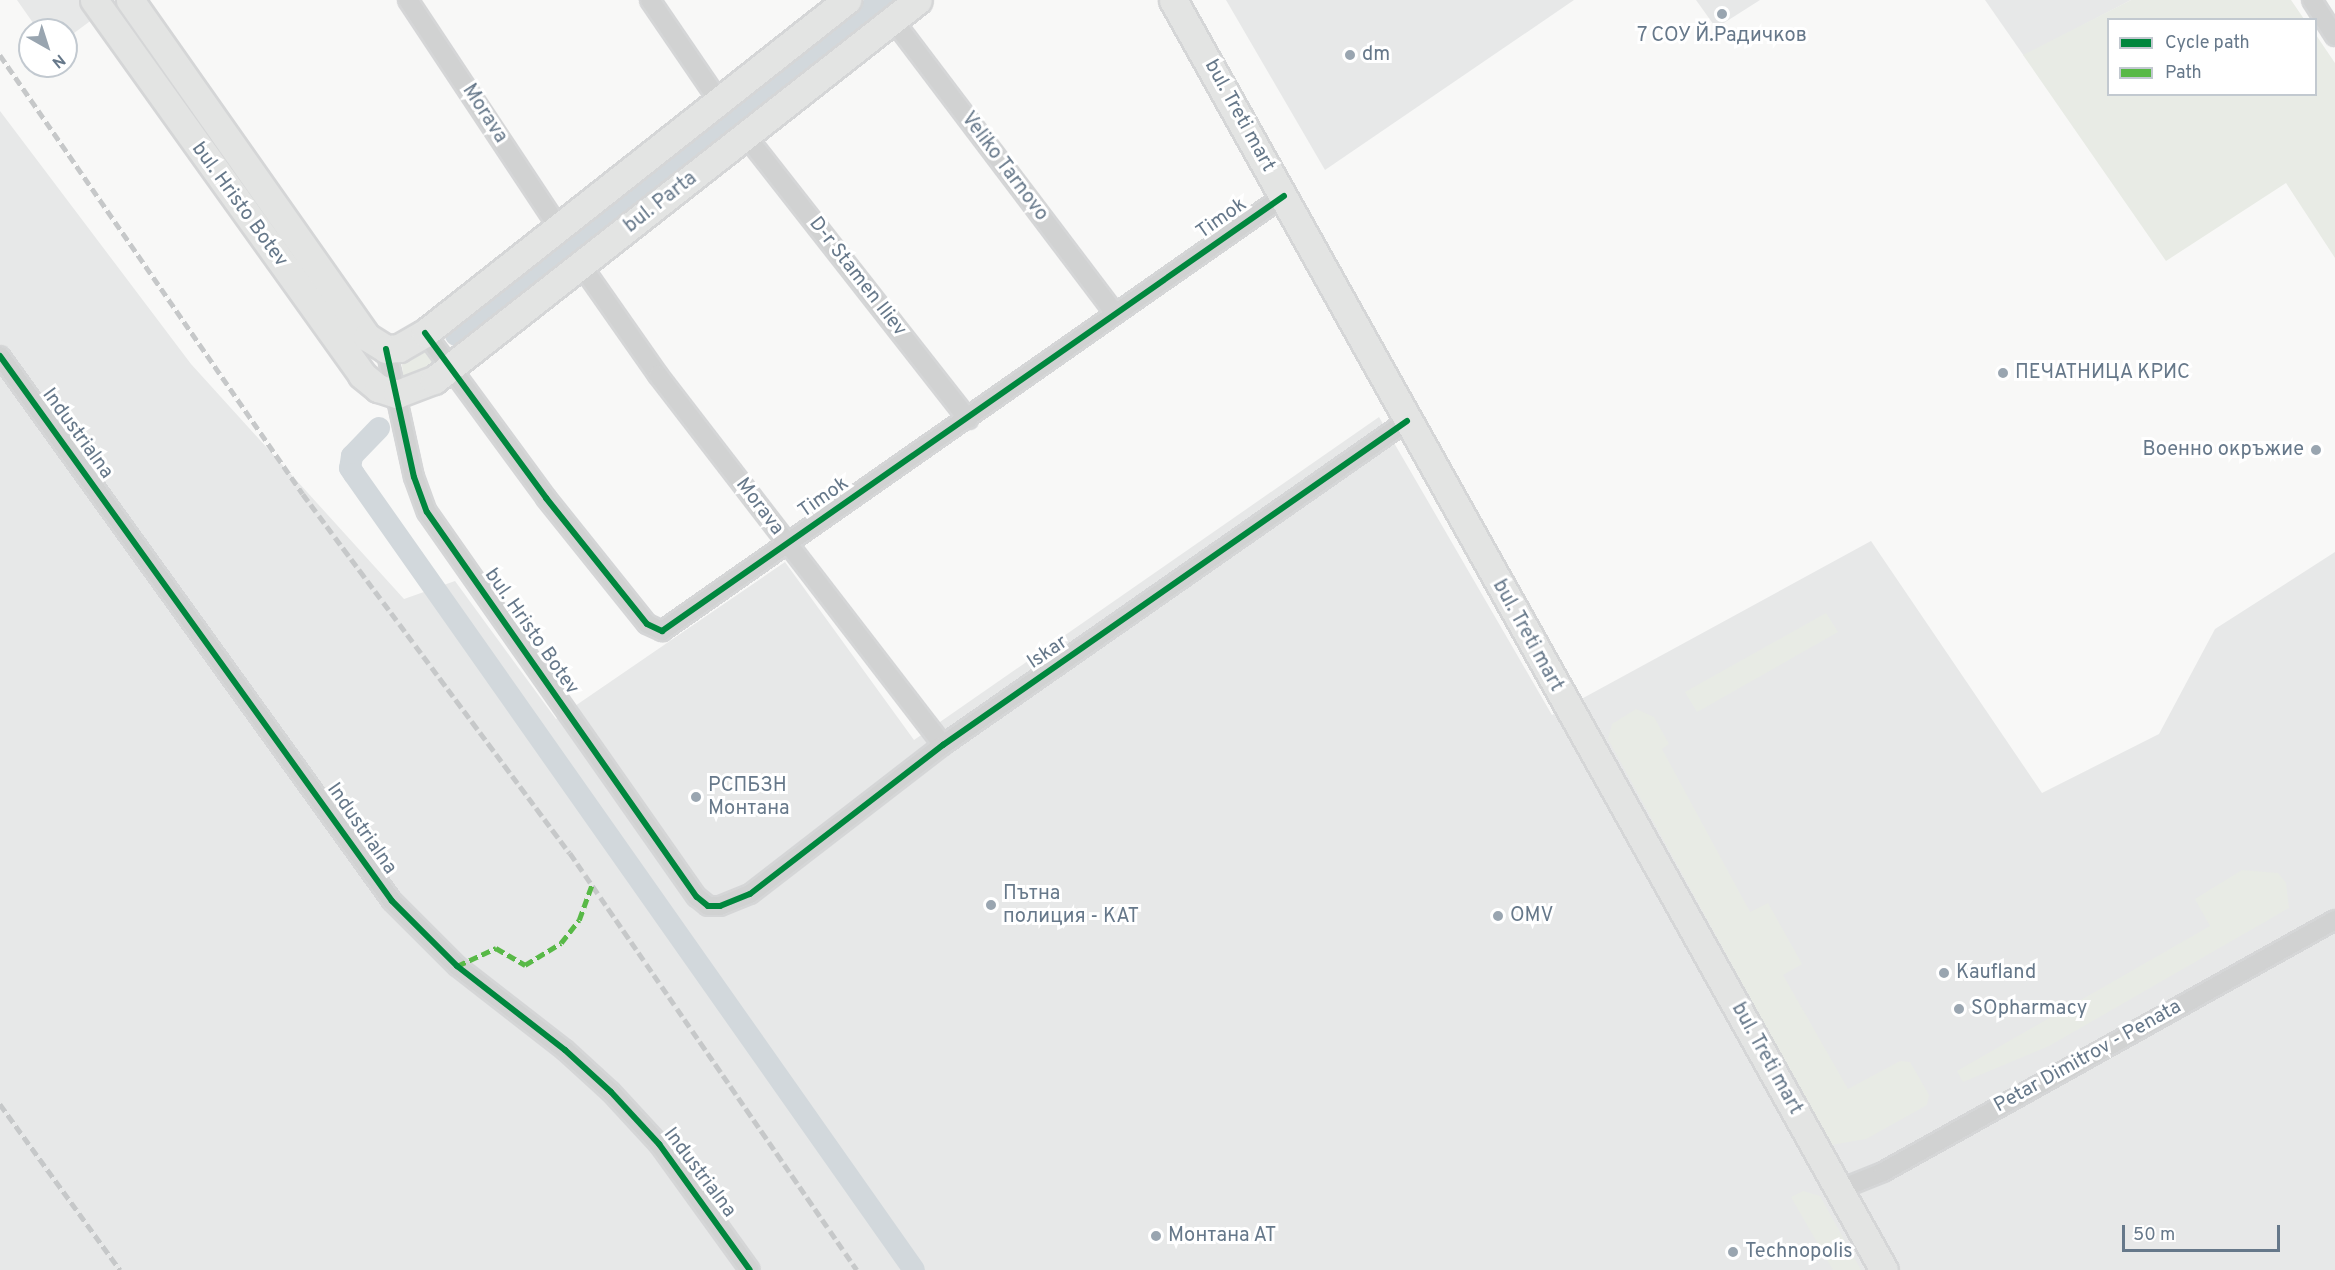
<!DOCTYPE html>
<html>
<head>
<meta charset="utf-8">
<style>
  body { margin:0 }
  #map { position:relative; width:2335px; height:1270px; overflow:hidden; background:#f8f8f7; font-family:Overpass,sans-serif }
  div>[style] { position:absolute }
  .built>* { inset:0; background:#e7e8e8 }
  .green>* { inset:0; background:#e8ebe5 }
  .canal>* { height:22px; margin:-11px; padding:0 11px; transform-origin:11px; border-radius:11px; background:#d2d8dc }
  .roads { filter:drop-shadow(2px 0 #d5d6d7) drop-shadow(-2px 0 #d5d6d7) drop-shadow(0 2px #d5d6d7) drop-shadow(0 -2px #d5d6d7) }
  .street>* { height:18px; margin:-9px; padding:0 9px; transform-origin:9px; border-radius:9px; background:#d1d2d2 }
  .secondary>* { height:27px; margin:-13.5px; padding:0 13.5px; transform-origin:13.5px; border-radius:13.5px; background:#e3e4e3 }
  .rail>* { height:4.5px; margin-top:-2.25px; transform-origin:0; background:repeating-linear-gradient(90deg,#c6c8c9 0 9px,transparent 0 13.5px) }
  .quiet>* { height:4.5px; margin-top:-2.25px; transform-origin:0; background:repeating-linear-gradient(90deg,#58b947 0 9px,transparent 0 13.5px) }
  .cycleway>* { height:6px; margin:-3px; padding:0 3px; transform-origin:3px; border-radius:3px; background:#00873e }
  .dots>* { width:16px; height:16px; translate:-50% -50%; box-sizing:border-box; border:3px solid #fff; border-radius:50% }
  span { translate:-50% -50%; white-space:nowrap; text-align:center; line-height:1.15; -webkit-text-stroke:6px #fff; paint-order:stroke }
  .poi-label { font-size:20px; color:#66788a }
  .left { translate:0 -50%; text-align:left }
  .right { translate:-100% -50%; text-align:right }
  .street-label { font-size:20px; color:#66788a }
  .legend { position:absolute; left:2107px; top:18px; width:210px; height:78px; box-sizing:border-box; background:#fff; border:2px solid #c2c9d0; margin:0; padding:8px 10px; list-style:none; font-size:18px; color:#66788a }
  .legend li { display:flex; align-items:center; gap:12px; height:30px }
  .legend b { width:30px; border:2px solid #c2c9d0 }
  .north { position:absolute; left:18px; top:18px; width:60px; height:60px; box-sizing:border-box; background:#fff; border:2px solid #c2c9d0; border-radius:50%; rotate:141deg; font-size:16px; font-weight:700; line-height:24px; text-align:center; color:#66788a }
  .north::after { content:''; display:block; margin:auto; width:21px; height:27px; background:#99a5b0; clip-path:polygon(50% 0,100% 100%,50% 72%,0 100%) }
  .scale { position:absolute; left:2122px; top:1225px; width:158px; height:27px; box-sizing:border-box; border:3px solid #66788a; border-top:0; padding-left:8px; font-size:18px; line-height:21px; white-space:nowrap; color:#66788a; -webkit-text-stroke:4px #fff; paint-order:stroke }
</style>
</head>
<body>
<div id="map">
  <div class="built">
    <i style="clip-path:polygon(17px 0,80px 0,93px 19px,66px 39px,66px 30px,38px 30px)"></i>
    <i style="clip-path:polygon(1226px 0,1574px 0,1325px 170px)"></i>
    <i style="clip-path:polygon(1696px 0,1760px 0,1716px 28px)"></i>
    <i style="clip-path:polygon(1985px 0,2131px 0,2024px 56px)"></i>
    <i style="clip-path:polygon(0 111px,191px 364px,404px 599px,455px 581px,556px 719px,785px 562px,914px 740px,1379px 417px,1552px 715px,1871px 541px,2042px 793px,2159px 734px,2215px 629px,2335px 552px,2335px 1270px,0 1270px)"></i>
  </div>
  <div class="green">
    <i style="clip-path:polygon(2131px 0,2291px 0,2304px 19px,2108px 20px,2108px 94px,2316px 94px,2316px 35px,2335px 63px,2335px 258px,2286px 183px,2166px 261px,2023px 55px)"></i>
    <i style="clip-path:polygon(425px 345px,438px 362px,418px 377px,403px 376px,402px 365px)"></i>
    <i style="clip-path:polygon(1826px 613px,1838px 632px,1697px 712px,1685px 692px)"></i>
    <i style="clip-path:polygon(1636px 709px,1654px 717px,1669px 744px,1662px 749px,1750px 912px,1768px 903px,1802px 964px,1783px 975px,1848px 1089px,1900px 1061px,1910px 1062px,1929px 1095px,1927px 1105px,1866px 1139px,1831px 1145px,1608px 739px,1612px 724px)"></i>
    <i style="clip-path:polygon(2242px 870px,2278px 873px,2286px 883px,2289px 908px,2049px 1046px,1963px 1082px,1957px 1071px,2210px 926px,2195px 899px)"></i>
    <i style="clip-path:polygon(1803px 1191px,1820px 1196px,1861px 1270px,1833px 1270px,1791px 1197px)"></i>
  </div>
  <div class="canal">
    <i style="left:456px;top:335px;width:542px;rotate:-38.18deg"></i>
    <i style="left:379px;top:428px;width:39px;rotate:134deg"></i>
    <i style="left:352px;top:456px;width:12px;rotate:99deg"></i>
    <i style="left:350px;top:468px;width:7px;rotate:56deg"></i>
    <i style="left:354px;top:474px;width:973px;rotate:54.87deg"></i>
  </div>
  <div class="roads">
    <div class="street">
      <i style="left:408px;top:0;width:273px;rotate:56.5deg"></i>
      <i style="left:650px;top:0;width:122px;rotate:55.7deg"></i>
      <i style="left:2312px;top:0;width:43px;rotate:57.4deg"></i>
      <i style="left:893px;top:20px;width:368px;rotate:52.9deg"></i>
      <i style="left:746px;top:136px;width:360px;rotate:51.9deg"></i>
      <i style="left:581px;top:265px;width:134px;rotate:55deg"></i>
      <i style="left:658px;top:375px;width:467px;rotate:52.4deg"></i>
      <i style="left:425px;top:333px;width:205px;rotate:53.7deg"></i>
      <i style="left:546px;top:498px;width:161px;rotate:51.3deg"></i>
      <i style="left:647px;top:624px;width:17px;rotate:25deg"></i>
      <i style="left:662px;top:631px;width:759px;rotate:-34.97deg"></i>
      <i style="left:386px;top:349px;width:131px;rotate:77.7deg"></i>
      <i style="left:414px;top:477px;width:37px;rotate:70deg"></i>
      <i style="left:427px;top:512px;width:470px;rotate:55deg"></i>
      <i style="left:697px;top:897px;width:14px;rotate:39deg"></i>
      <i style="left:708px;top:906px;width:12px"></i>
      <i style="left:720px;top:906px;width:32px;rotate:-22deg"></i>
      <i style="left:750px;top:894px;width:244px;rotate:-37.7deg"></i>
      <i style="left:943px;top:745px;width:566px;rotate:-34.93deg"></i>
      <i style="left:0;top:356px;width:671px;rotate:54.27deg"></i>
      <i style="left:392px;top:901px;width:92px;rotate:45deg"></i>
      <i style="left:457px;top:966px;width:137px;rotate:37.9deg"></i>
      <i style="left:565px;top:1050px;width:62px;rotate:42.4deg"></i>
      <i style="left:611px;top:1092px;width:71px;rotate:47.3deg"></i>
      <i style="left:659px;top:1144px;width:155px;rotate:54.2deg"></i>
      <i style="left:1838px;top:1190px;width:48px;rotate:-21.8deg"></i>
      <i style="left:1883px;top:1172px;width:518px;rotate:-29.14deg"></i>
    </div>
    <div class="secondary">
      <i style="left:94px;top:0;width:461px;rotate:54.4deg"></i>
      <i style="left:362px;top:375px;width:21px;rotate:39deg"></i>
      <i style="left:378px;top:388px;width:20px;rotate:18deg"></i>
      <i style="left:397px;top:394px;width:40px;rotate:-21deg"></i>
      <i style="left:434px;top:380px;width:615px;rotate:-38.14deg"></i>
      <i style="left:130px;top:0;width:412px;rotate:54.9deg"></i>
      <i style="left:367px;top:337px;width:22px;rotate:32deg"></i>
      <i style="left:386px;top:349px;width:13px;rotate:-4deg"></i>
      <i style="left:399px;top:348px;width:30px;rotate:-30deg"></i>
      <i style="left:425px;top:333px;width:538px;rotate:-38.28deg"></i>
      <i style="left:1173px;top:0;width:1455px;rotate:60.76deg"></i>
    </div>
  </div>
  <div class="rail">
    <i style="left:0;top:55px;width:533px;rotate:55.39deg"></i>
    <i style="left:303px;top:494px;width:447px;rotate:53.4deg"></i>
    <i style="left:570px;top:853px;width:506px;rotate:55.46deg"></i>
    <i style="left:0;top:1104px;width:205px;rotate:54.1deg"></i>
  </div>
  <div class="quiet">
    <i style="left:457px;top:966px;width:43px;rotate:-24.8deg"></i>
    <i style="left:496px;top:948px;width:34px;rotate:30deg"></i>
    <i style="left:525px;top:965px;width:42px;rotate:-31.4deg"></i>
    <i style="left:561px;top:943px;width:29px;rotate:-52deg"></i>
    <i style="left:579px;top:920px;width:37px;rotate:-70deg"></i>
  </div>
  <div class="cycleway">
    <i style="left:425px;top:333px;width:205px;rotate:53.7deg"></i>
    <i style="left:546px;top:498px;width:161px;rotate:51.3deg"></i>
    <i style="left:647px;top:624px;width:17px;rotate:25deg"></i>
    <i style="left:662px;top:631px;width:759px;rotate:-34.97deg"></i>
    <i style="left:386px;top:349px;width:131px;rotate:77.7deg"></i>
    <i style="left:414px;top:477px;width:37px;rotate:70deg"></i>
    <i style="left:427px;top:512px;width:470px;rotate:55deg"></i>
    <i style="left:697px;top:897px;width:14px;rotate:39deg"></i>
    <i style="left:708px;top:906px;width:12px"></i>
    <i style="left:720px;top:906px;width:32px;rotate:-22deg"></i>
    <i style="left:750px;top:894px;width:244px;rotate:-37.7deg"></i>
    <i style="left:943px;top:745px;width:566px;rotate:-34.93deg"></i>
    <i style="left:0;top:356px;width:671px;rotate:54.27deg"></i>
    <i style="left:392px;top:901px;width:92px;rotate:45deg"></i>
    <i style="left:457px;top:966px;width:137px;rotate:37.9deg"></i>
    <i style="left:565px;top:1050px;width:62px;rotate:42.4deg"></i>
    <i style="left:611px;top:1092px;width:71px;rotate:47.3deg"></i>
    <i style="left:659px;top:1144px;width:155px;rotate:54.2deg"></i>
  </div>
  <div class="dots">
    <i style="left:1722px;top:14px;background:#99a5b0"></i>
    <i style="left:1350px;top:55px;background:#99a5b0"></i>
    <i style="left:2003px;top:373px;background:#99a5b0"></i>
    <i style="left:2316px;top:450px;background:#99a5b0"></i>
    <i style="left:696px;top:797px;background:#99a5b0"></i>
    <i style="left:991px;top:905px;background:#99a5b0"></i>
    <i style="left:1498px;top:916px;background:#99a5b0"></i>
    <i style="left:1944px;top:973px;background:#99a5b0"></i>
    <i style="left:1959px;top:1009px;background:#99a5b0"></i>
    <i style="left:1156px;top:1236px;background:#99a5b0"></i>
    <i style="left:1733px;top:1252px;background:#99a5b0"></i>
  </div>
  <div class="poi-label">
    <span style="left:1722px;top:36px">7 СОУ Й.Радичков</span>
    <span class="left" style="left:1362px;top:55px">dm</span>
    <span class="left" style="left:2015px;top:373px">ПЕЧАТНИЦА КРИС</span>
    <span class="right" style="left:2304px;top:450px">Военно окръжие</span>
    <span class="left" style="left:708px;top:798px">РСПБЗН<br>Монтана</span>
    <span class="left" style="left:1003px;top:906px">Пътна<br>полиция - КАТ</span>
    <span class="left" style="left:1510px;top:916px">OMV</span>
    <span class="left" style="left:1956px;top:973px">Kaufland</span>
    <span class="left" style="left:1971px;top:1009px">SOpharmacy</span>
    <span class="left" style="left:1168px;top:1236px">Монтана АТ</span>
    <span class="left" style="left:1745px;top:1252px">Technopolis</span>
  </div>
  <div class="street-label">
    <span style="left:484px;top:114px;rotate:57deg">Morava</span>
    <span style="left:1239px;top:116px;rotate:61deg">bul. Treti mart</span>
    <span style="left:1004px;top:167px;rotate:53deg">Veliko Tarnovo</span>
    <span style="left:661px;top:203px;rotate:-38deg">bul. Parta</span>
    <span style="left:239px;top:205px;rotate:54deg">bul. Hristo Botev</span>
    <span style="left:1222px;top:219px;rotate:-35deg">Timok</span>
    <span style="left:857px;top:277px;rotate:52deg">D-r Stamen Iliev</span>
    <span style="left:77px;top:434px;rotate:54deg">Industrialna</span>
    <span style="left:824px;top:498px;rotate:-35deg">Timok</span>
    <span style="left:759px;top:507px;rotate:53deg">Morava</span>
    <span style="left:531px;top:632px;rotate:55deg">bul. Hristo Botev</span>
    <span style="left:1527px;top:636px;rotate:61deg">bul. Treti mart</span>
    <span style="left:1048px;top:653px;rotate:-34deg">Iskar</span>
    <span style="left:361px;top:829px;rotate:55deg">Industrialna</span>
    <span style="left:2088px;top:1057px;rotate:-29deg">Petar Dimitrov - Penata</span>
    <span style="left:1766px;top:1059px;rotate:61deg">bul. Treti mart</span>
    <span style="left:699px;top:1173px;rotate:53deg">Industrialna</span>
  </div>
  <ul class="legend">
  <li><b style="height:8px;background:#00873e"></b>Cycle path</li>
  <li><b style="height:8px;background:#58b947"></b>Path</li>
  </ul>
  <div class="north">N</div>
  <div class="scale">50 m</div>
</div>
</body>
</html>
